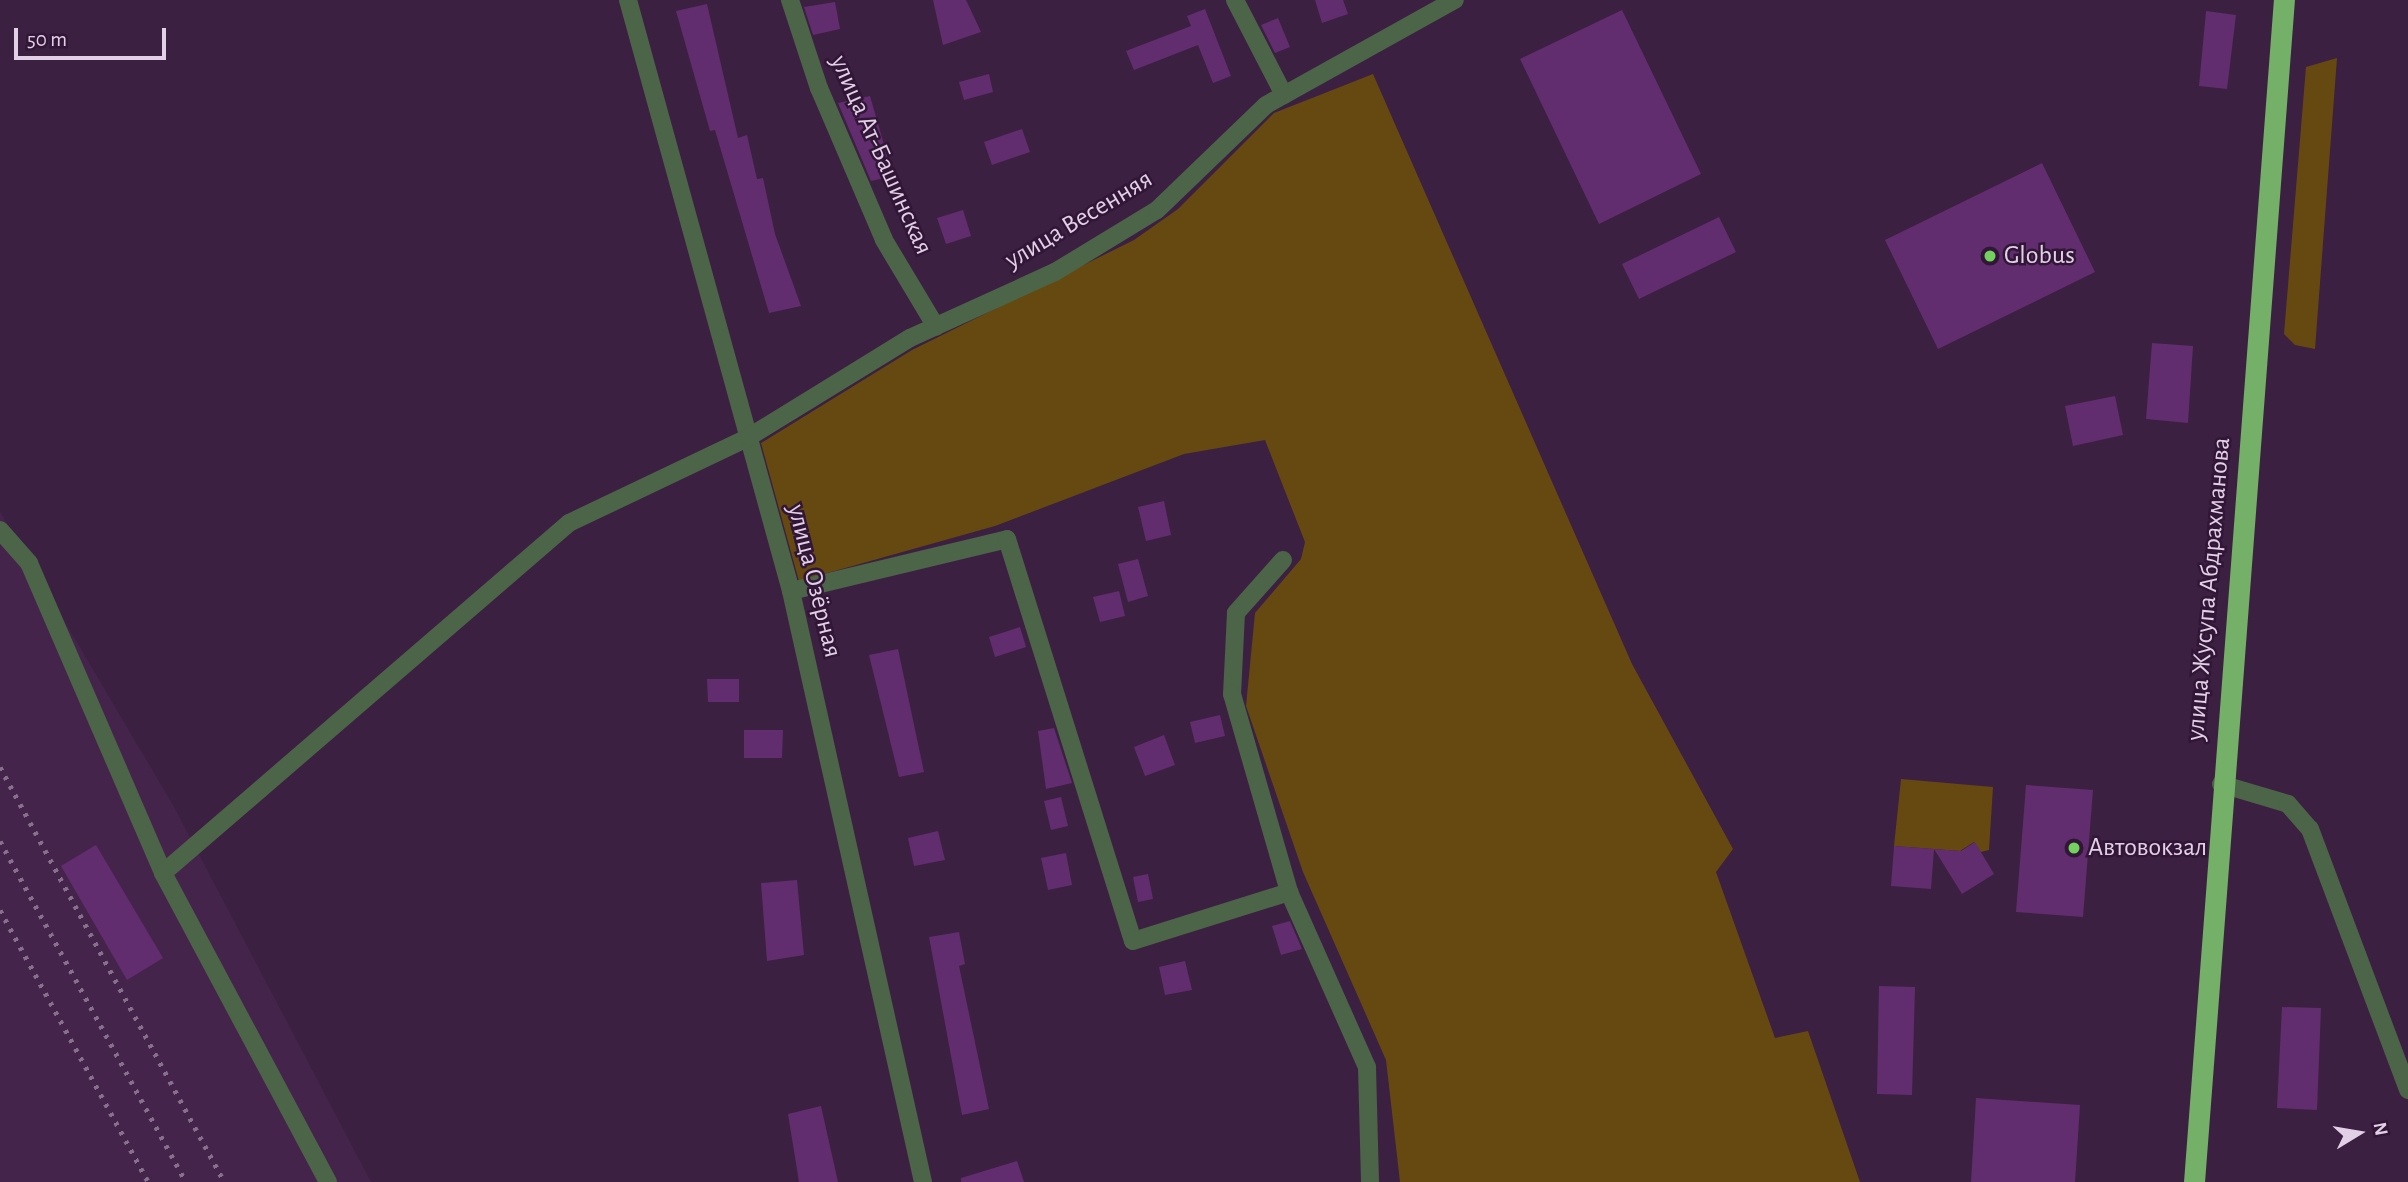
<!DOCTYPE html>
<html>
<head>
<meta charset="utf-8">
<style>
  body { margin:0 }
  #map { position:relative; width:2408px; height:1182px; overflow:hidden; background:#3b2041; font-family:"Alegreya Sans",sans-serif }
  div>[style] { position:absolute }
  .built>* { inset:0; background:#45244c }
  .green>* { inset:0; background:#664911 }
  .building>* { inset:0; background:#622d6e }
  .minor>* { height:18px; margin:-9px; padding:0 9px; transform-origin:9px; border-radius:9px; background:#4c6447 }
  .highway>* { height:21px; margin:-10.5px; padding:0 10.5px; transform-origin:10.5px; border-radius:10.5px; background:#74b067 }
  .rail>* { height:5px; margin-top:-2.5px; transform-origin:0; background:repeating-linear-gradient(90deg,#86708b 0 3.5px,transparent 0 10.5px) }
  .dots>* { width:19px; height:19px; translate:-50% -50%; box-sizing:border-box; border:4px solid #311637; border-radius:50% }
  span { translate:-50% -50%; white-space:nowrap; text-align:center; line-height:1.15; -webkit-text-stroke:5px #311637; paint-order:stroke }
  .street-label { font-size:26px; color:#e2d1e6 }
  .poi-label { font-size:26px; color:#e2d1e6 }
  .left { translate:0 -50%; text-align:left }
  .north { position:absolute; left:2324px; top:1098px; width:70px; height:70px; -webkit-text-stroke:5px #311637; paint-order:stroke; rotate:79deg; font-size:19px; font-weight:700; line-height:28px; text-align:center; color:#e2d1e6 }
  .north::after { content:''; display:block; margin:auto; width:24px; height:32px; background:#e2d1e6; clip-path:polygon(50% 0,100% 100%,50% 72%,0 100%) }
  .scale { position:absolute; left:14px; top:28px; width:152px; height:32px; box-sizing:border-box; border:4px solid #e2d1e6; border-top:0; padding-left:9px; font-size:21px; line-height:24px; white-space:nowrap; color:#e2d1e6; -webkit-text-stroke:5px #311637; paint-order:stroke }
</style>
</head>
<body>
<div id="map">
  <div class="built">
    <i style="clip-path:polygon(0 512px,174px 807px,371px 1182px,0 1182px)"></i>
  </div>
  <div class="green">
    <i style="clip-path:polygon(2337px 58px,2315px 349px,2295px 345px,2284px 334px,2306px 67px)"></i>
    <i style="clip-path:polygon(1373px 74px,1632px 664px,1733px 849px,1716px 872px,1775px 1038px,1808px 1031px,1860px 1182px,1400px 1182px,1386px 1060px,1303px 872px,1246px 706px,1255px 613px,1301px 559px,1305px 542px,1265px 440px,1184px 454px,995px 526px,799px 581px,761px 443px,912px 350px,1134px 240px,1178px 209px,1274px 113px)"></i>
    <i style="clip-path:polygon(1901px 779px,1993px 787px,1989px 850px,1981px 852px,1974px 842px,1960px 851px,1894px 846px)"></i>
  </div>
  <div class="building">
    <i style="clip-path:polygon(933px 0,966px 0,981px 32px,943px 45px)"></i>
    <i style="clip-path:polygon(1315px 0,1343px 0,1348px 14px,1322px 23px)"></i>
    <i style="clip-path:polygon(835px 2px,840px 29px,813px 35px,804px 7px)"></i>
    <i style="clip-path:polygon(707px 4px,738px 138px,747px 135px,757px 179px,763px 178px,775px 234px,801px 306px,769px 313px,715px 130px,710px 131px,676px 11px)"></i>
    <i style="clip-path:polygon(1205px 9px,1231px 76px,1213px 83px,1198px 45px,1134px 70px,1126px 51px,1191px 26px,1187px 16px)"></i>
    <i style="clip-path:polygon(1622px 10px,1701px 174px,1599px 224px,1520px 59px)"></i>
    <i style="clip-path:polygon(2206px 11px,2236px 15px,2227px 89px,2199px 86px)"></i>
    <i style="clip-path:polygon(1278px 18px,1290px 47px,1275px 53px,1261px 25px)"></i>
    <i style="clip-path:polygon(989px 74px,993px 92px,964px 100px,959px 82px)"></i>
    <i style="clip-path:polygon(870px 96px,893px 176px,871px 181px,838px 103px)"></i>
    <i style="clip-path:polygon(1022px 129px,1030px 152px,992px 165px,984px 142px)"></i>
    <i style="clip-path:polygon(2042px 163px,2095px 272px,1938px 349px,1885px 240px)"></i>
    <i style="clip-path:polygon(963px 210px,971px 236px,946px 244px,937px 218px)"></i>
    <i style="clip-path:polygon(1719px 217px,1736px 252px,1639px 299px,1622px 264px)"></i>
    <i style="clip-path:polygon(2152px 343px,2193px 346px,2188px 423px,2146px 419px)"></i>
    <i style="clip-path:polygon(2115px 396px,2123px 435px,2073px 446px,2065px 406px)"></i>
    <i style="clip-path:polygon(1164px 501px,1171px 535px,1146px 541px,1138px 507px)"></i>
    <i style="clip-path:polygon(1138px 559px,1148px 596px,1128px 602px,1118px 564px)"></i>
    <i style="clip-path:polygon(1119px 591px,1125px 616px,1100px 622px,1093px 597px)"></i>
    <i style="clip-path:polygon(1020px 627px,1026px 647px,995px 657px,989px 637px)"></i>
    <i style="clip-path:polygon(898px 649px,924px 772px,899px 777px,869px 655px)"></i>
    <i style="clip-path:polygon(707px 679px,739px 679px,739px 702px,708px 702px)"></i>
    <i style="clip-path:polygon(1220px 715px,1225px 736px,1195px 743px,1190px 722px)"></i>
    <i style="clip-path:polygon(1054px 728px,1072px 783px,1046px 789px,1038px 731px)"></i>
    <i style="clip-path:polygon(744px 730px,783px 730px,782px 758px,744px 758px)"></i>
    <i style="clip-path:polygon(1164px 735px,1175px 765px,1145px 776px,1134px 747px)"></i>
    <i style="clip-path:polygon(2026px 785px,2093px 790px,2083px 917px,2016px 912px)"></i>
    <i style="clip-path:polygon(1061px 797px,1068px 826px,1051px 830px,1044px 801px)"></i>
    <i style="clip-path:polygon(938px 831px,945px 860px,914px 866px,908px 838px)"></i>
    <i style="clip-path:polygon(1975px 842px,1994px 874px,1962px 894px,1934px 849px,1931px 889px,1891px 886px,1894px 846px,1961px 851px)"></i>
    <i style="clip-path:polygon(96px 845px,163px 958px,127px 980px,61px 866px)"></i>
    <i style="clip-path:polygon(1066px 853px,1072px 885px,1048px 890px,1041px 858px)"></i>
    <i style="clip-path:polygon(1148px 874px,1153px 899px,1138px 902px,1133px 877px)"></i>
    <i style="clip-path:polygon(797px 880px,804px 955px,767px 961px,761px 883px)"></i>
    <i style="clip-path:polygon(1290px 921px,1302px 949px,1281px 955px,1272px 926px)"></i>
    <i style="clip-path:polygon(959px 932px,965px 964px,959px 966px,989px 1109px,962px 1115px,929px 937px)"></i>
    <i style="clip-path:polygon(1185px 961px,1192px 990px,1165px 995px,1159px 967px)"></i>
    <i style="clip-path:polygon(1879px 986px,1915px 987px,1912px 1095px,1877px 1094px)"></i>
    <i style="clip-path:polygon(2282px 1007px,2321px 1008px,2317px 1110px,2277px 1108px)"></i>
    <i style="clip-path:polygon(1976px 1098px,2080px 1105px,2075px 1182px,1971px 1182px)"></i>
    <i style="clip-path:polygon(821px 1106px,838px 1182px,799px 1182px,788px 1114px)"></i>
    <i style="clip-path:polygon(1017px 1161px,1024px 1182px,961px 1182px,961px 1178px)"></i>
  </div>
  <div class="minor">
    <i style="left:628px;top:0;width:613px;rotate:74.58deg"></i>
    <i style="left:791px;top:591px;width:606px;rotate:77.41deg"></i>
    <i style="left:790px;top:0;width:93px;rotate:71.8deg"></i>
    <i style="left:819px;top:88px;width:165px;rotate:66.8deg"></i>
    <i style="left:884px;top:240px;width:101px;rotate:59.1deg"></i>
    <i style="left:1235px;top:0;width:107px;rotate:62.7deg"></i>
    <i style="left:0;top:530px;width:44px;rotate:48.7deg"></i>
    <i style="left:29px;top:563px;width:338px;rotate:66.6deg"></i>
    <i style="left:163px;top:873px;width:350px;rotate:61.9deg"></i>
    <i style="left:1283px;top:560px;width:71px;rotate:131.6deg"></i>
    <i style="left:1236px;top:613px;width:81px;rotate:92.8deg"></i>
    <i style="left:1232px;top:694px;width:206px;rotate:73.9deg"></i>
    <i style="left:1289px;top:892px;width:192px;rotate:66deg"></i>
    <i style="left:1367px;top:1067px;width:115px;rotate:88.5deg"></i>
    <i style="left:791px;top:591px;width:222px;rotate:-13.5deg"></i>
    <i style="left:1007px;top:539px;width:421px;rotate:72.6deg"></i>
    <i style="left:1133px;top:941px;width:164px;rotate:-17.4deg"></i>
    <i style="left:2221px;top:784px;width:70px;rotate:16.6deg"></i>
    <i style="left:2288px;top:804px;width:33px;rotate:49deg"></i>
    <i style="left:2310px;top:829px;width:279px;rotate:69.4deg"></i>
    <i style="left:163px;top:873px;width:536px;rotate:-40.76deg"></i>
    <i style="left:569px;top:523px;width:199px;rotate:-25.5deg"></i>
    <i style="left:749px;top:437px;width:189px;rotate:-31.6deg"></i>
    <i style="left:910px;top:338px;width:159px;rotate:-24.5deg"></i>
    <i style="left:1055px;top:272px;width:119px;rotate:-31.3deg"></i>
    <i style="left:1157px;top:210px;width:151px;rotate:-43.9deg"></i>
    <i style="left:1266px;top:105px;width:216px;rotate:-29.1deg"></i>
  </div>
  <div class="highway">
    <i style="left:2194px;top:1182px;width:1185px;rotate:-85.65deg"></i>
  </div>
  <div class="rail">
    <i style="left:0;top:767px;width:472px;rotate:61.6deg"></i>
    <i style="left:0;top:841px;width:388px;rotate:61.4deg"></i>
    <i style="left:0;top:910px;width:310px;rotate:61.4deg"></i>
  </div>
  <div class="dots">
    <i style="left:1990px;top:256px;background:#72d25d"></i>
    <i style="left:2074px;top:848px;background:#72d25d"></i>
  </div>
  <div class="street-label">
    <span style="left:881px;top:155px;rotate:66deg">улица Ат-Башинская</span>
    <span style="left:1079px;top:220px;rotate:-31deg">улица Весенняя</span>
    <span style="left:814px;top:581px;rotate:76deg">улица Озёрная</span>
    <span style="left:2209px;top:589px;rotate:-85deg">улица Жусупа Абдрахманова</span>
  </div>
  <div class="poi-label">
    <span class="left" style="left:2004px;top:256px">Globus</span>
    <span class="left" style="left:2088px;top:848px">Автовокзал</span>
  </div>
  <div class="north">N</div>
  <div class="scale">50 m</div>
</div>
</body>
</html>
